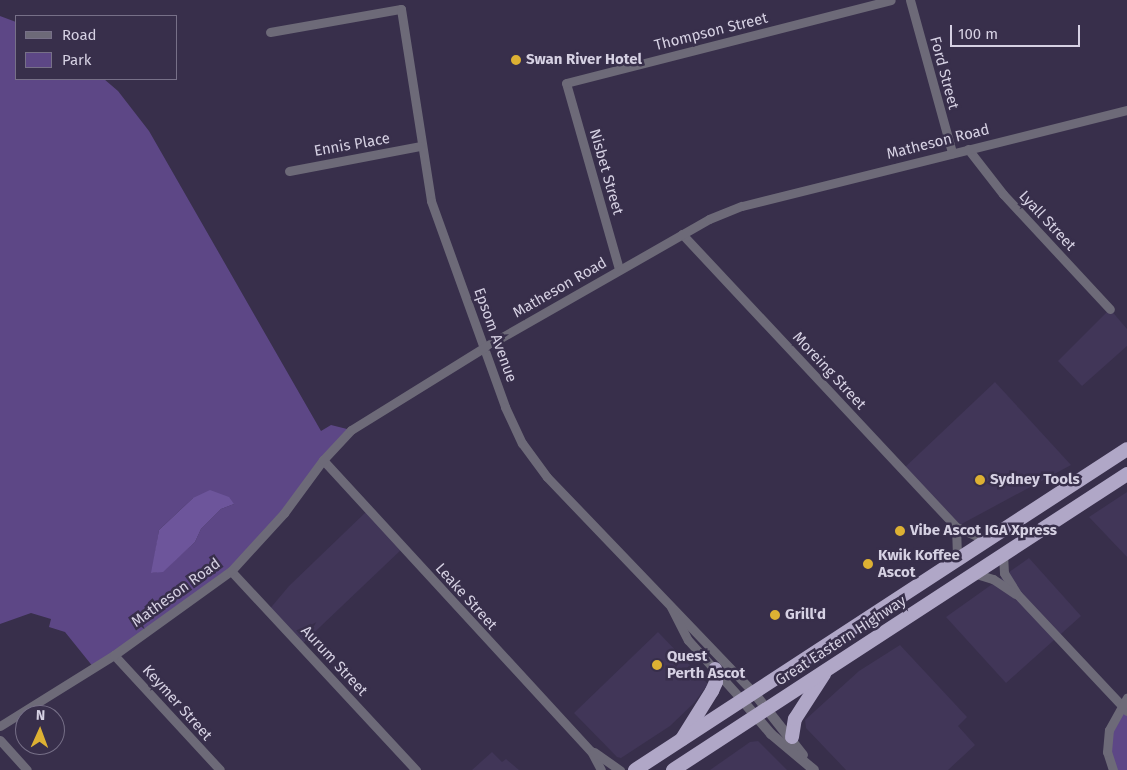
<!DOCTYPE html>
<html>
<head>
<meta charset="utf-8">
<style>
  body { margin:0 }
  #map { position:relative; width:1127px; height:770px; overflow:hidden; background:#382f4b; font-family:"Fira Sans",sans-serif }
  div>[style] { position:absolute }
  .built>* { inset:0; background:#413658 }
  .green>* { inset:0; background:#5d4786 }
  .forest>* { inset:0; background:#6d559b }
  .minor>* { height:9px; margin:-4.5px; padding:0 4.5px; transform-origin:4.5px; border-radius:4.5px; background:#6d6a78 }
  .tertiary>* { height:10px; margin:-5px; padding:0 5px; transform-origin:5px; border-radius:5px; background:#6d6a78 }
  .trunk>* { height:14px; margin:-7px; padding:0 7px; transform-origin:7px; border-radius:7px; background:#b0a7c7 }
  .dots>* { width:14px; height:14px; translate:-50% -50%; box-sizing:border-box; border:2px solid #382f4b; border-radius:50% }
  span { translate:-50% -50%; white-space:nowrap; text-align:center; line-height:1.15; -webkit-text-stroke:5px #382f4b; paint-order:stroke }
  .street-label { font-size:15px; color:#d6d1e3 }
  .poi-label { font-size:15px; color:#d6d1e3; font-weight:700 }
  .left { translate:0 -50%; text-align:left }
  .legend { position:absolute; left:15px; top:15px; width:162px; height:65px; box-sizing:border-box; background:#382f4b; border:1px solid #777088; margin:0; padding:6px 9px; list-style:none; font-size:15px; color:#d6d1e3 }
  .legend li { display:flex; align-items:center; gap:10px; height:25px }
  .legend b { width:25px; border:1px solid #777088 }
  .north { position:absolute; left:15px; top:705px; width:50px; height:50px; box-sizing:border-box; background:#382f4b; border:1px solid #777088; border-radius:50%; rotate:2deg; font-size:14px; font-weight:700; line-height:20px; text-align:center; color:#d6d1e3 }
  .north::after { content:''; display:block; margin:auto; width:18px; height:22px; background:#ddb133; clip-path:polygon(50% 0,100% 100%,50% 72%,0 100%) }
  .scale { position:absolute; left:950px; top:25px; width:130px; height:22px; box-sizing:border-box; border:2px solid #d6d1e3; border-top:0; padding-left:6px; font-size:15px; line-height:18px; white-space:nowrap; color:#d6d1e3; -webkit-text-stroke:4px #382f4b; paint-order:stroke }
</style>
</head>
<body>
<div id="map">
  <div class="built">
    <i style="clip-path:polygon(1110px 309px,1127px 329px,1127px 346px,1082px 386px,1058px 361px)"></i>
    <i style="clip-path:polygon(995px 382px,1071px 465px,956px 527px,902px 470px)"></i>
    <i style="clip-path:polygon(1127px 492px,1127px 557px,1089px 517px)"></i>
    <i style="clip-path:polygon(368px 510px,403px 548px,300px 646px,268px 611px,289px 586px)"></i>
    <i style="clip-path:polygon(1029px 558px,1081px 616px,1006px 683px,946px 617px)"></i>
    <i style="clip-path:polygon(658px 632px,708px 684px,694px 703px,670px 726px,621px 758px,617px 757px,574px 713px)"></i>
    <i style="clip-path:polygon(900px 645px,967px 717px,958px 726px,975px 745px,948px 770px,846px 770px,806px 728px,805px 720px,859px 671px)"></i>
    <i style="clip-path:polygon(758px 741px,787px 770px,710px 770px,750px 742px)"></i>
    <i style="clip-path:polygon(492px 752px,502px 762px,506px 759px,519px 770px,472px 770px)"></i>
  </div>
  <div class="green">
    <i style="clip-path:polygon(evenodd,0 16px,16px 22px,16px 79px,104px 79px,118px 91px,149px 131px,321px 431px,331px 425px,351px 430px,231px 571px,94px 668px,65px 632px,49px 627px,51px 619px,31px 613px,0 624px,0 16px,193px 498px,234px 504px,221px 509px,201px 529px,195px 542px,163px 571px,152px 573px,159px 530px,193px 498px)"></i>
    <i style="clip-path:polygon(1121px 705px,1127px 711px,1127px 770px,1113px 770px,1109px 730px)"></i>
  </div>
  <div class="forest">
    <i style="clip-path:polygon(210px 490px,229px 497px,234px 504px,221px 509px,201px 529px,195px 542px,163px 572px,151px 573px,159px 530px,193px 498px)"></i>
  </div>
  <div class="minor">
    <i style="left:910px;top:0;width:159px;rotate:74.6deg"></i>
    <i style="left:270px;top:32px;width:133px;rotate:-10deg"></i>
    <i style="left:401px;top:9px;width:194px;rotate:81.1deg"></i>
    <i style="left:431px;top:201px;width:219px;rotate:70.2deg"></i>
    <i style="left:505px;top:407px;width:40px;rotate:65deg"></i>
    <i style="left:522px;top:443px;width:42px;rotate:53.7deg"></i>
    <i style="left:547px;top:477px;width:299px;rotate:46.2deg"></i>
    <i style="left:968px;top:149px;width:57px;rotate:52.1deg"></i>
    <i style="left:1003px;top:194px;width:157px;rotate:47.1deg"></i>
    <i style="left:289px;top:171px;width:133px;rotate:-10.8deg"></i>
    <i style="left:682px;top:234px;width:401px;rotate:46.9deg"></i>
    <i style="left:956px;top:527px;width:34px;rotate:23deg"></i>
    <i style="left:619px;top:269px;width:193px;rotate:-105.9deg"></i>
    <i style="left:566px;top:83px;width:335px;rotate:-14.3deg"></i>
    <i style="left:323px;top:460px;width:396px;rotate:47.4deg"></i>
    <i style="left:591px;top:751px;width:21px;rotate:62deg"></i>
    <i style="left:956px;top:527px;width:32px;rotate:88deg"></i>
    <i style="left:1003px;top:554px;width:19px;rotate:87deg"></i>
    <i style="left:1004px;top:573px;width:26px;rotate:58deg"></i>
    <i style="left:1018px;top:595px;width:159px;rotate:46.8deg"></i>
    <i style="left:231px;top:571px;width:272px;rotate:47.1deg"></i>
    <i style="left:973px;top:573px;width:21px;rotate:17deg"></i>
    <i style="left:993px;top:579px;width:27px;rotate:34deg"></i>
    <i style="left:671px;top:607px;width:37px;rotate:63deg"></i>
    <i style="left:688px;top:640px;width:81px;rotate:48deg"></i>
    <i style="left:114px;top:655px;width:156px;rotate:47.3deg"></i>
    <i style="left:0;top:726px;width:134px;rotate:-31.9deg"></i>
    <i style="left:114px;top:655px;width:144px;rotate:-35.7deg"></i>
    <i style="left:231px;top:571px;width:79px;rotate:-47.6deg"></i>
    <i style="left:284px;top:513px;width:66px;rotate:-53.7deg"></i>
    <i style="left:323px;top:460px;width:41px;rotate:-47deg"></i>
    <i style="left:351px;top:430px;width:155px;rotate:-31.8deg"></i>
    <i style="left:483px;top:348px;width:260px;rotate:-29.7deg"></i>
    <i style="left:709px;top:219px;width:35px;rotate:-22deg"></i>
    <i style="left:742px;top:206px;width:397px;rotate:-14deg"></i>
    <i style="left:0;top:740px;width:40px;rotate:48deg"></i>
    <i style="left:594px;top:752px;width:32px;rotate:35deg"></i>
    <i style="left:1113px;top:770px;width:19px;rotate:-108deg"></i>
    <i style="left:1107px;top:752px;width:22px;rotate:-85deg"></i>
    <i style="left:1109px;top:730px;width:37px;rotate:-61deg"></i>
  </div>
  <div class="tertiary">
    <i style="left:754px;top:693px;width:79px;rotate:51.7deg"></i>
    <i style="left:742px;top:700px;width:45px;rotate:49.5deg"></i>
    <i style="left:771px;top:734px;width:56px;rotate:39.9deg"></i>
  </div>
  <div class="trunk">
    <i style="left:792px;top:737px;width:18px;rotate:-81deg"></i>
    <i style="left:795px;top:719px;width:54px;rotate:-57.2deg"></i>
    <i style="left:682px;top:739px;width:57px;rotate:-58deg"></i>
    <i style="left:712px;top:691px;width:10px;rotate:-66deg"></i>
    <i style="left:716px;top:682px;width:13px;rotate:-94deg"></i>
    <i style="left:635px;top:770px;width:587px;rotate:-33.12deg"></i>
    <i style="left:673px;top:770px;width:542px;rotate:-33.1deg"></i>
  </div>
  <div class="dots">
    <i style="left:516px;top:60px;background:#ddb133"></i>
    <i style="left:980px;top:480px;background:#ddb133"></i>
    <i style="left:900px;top:531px;background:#ddb133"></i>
    <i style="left:868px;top:564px;background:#ddb133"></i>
    <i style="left:775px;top:615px;background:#ddb133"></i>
    <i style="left:657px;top:665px;background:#ddb133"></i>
  </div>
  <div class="street-label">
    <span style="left:711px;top:32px;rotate:-14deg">Thompson Street</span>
    <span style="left:944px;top:73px;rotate:75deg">Ford Street</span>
    <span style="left:938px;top:142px;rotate:-14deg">Matheson Road</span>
    <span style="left:352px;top:145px;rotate:-10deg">Ennis Place</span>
    <span style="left:606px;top:172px;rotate:74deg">Nisbet Street</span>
    <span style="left:1047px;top:221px;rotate:47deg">Lyall Street</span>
    <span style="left:560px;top:288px;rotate:-30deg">Matheson Road</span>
    <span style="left:495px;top:335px;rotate:70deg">Epsom Avenue</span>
    <span style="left:829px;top:371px;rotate:47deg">Moreing Street</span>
    <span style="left:176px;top:593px;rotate:-36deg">Matheson Road</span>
    <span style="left:466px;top:597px;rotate:48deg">Leake Street</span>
    <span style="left:841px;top:641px;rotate:-33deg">Great Eastern Highway</span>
    <span style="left:334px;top:661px;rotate:47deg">Aurum Street</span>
    <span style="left:177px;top:703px;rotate:48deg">Keymer Street</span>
  </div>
  <div class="poi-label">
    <span class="left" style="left:526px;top:60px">Swan River Hotel</span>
    <span class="left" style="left:990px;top:480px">Sydney Tools</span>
    <span class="left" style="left:910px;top:531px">Vibe Ascot IGA Xpress</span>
    <span class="left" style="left:878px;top:564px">Kwik Koffee<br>Ascot</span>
    <span class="left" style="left:785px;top:615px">Grill'd</span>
    <span class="left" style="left:667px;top:665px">Quest<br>Perth Ascot</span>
  </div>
  <ul class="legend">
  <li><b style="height:6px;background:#6d6a78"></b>Road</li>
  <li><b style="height:14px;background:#5d4786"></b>Park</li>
  </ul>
  <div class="north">N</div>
  <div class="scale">100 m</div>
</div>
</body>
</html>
